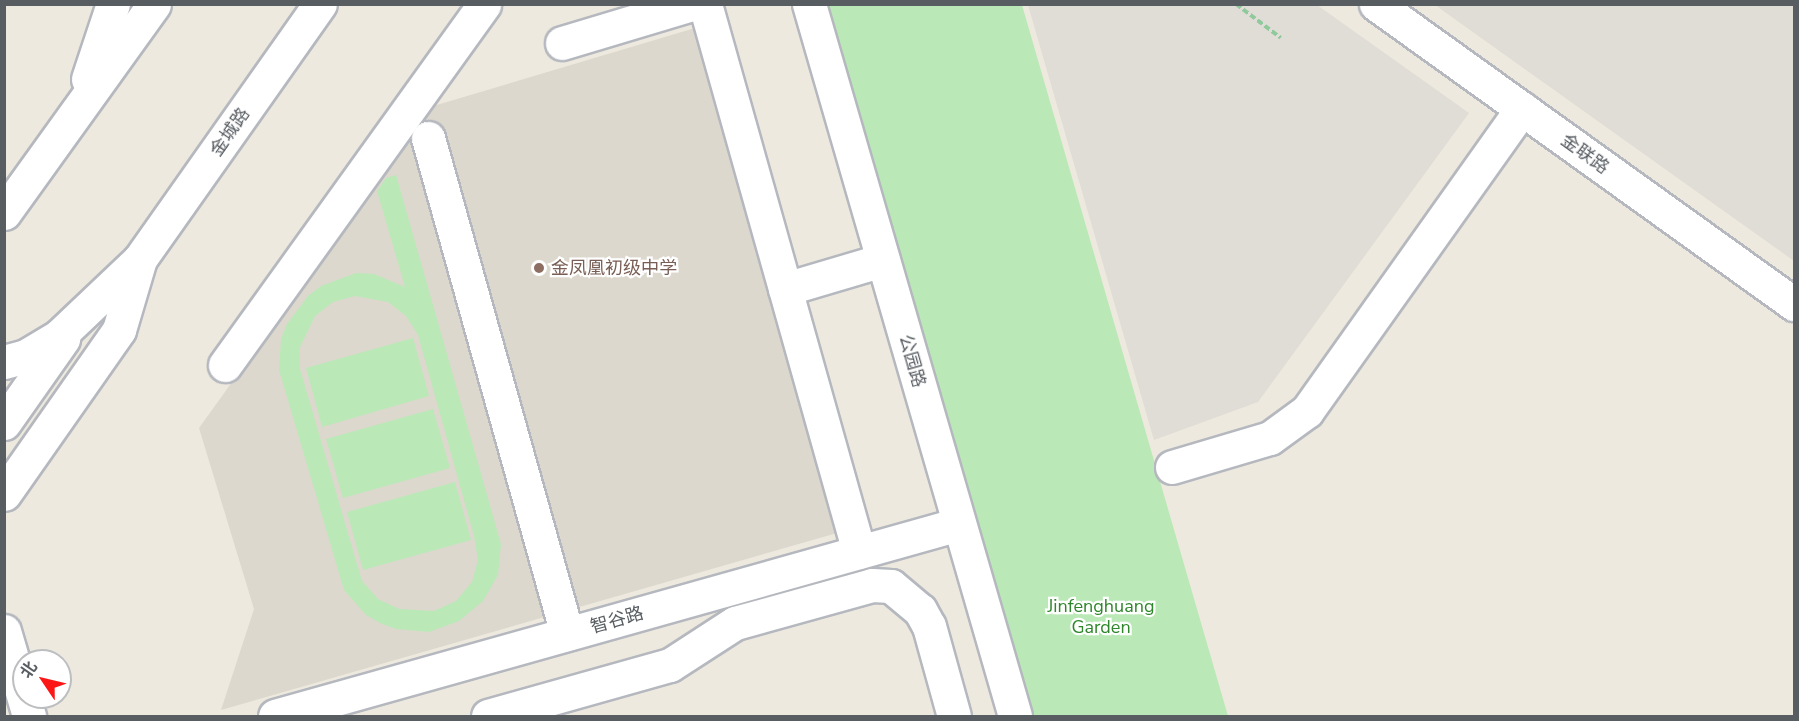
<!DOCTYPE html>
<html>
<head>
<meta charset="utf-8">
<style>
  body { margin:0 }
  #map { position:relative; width:1799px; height:721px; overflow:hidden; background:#ede9de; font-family:"Nunito Sans","Noto Sans SC",sans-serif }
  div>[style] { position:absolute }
  .industrial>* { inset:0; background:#e0dcd6 }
  .education>* { inset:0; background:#dcd8cd }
  .green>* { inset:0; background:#bbe8b7 }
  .path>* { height:4px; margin-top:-2px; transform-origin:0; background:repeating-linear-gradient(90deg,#90c99c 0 6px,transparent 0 9px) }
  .roads { filter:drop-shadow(2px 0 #b5b8be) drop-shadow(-2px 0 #b5b8be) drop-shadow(0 2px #b5b8be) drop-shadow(0 -2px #b5b8be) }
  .minor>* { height:33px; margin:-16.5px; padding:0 16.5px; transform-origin:16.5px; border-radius:16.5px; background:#fff }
  .dots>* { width:16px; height:16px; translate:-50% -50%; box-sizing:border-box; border:3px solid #fff; border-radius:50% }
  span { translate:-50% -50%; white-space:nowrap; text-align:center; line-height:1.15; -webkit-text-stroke:4.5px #fff; paint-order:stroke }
  .street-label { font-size:18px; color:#585d62 }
  .education-label { font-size:18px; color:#785e54 }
  .left { translate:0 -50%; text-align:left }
  .park-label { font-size:18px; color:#2e862b }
  .frame { position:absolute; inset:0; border:6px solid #585d62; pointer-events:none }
  .north { position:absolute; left:12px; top:649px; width:60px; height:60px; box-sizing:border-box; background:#fff; border:2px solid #bcbec0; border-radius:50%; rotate:305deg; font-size:16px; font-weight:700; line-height:24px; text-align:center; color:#585d62 }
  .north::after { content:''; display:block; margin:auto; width:21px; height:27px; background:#fc1716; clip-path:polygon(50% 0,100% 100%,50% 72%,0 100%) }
</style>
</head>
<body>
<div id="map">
  <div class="industrial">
    <i style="clip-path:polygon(1028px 5px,1317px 5px,1469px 113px,1258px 402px,1154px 440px)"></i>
    <i style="clip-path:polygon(1435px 5px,1794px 5px,1794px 261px)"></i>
  </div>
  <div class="education">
    <i style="clip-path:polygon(695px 28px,837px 533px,221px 710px,254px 609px,199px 428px,430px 107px)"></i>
  </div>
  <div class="green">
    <i style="clip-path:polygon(827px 5px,1022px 5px,1228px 716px,1031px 716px)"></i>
    <i style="clip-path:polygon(evenodd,396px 175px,501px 544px,498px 575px,483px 601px,459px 621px,429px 632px,396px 629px,380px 623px,366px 615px,344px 590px,279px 370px,281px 339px,287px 324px,308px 296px,321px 286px,356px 273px,374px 274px,405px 287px,377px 191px,386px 178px,396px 175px,355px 296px,388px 302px,406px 316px,418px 335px,474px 536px,478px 560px,472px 582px,456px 601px,434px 611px,399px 609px,378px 599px,362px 581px,300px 369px,300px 347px,315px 316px,333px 302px,355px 296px)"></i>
    <i style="clip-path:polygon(413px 338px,429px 396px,322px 427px,306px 368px)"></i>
    <i style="clip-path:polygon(433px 409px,450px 468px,343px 498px,326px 439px)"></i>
    <i style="clip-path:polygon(455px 482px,471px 540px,363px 570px,347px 512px)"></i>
  </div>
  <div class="path">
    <i style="left:1236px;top:4px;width:56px;rotate:37.1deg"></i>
  </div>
  <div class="roads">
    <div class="minor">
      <i style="left:705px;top:4px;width:569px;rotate:74.3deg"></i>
      <i style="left:809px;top:4px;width:741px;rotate:73.86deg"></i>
      <i style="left:1376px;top:4px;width:515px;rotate:35.67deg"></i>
      <i style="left:562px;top:43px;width:136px;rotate:-16.7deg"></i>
      <i style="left:88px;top:79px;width:79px;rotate:-71.6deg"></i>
      <i style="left:428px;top:138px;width:515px;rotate:74.34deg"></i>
      <i style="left:4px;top:213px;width:257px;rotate:-54.3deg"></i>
      <i style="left:140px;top:259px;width:312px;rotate:-54.8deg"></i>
      <i style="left:785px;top:289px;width:102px;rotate:-16.5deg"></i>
      <i style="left:4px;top:362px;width:23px;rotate:-15deg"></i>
      <i style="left:26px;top:356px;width:39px;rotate:-31deg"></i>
      <i style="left:59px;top:336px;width:112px;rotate:-43.5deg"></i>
      <i style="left:140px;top:259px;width:74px;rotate:106.5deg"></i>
      <i style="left:119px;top:330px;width:200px;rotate:125deg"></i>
      <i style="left:225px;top:365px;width:444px;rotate:-54.3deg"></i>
      <i style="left:4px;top:423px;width:103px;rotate:-54.9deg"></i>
      <i style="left:1172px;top:467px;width:102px;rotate:-16.5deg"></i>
      <i style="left:1270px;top:438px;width:46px;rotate:-36.1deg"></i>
      <i style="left:1307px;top:411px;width:371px;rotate:-54.6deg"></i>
      <i style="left:4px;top:631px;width:89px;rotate:73.6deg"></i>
      <i style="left:275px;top:716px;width:710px;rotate:-15.68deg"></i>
      <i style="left:488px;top:716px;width:189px;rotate:-15.7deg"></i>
      <i style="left:670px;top:665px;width:77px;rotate:-32.9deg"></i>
      <i style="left:735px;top:623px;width:142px;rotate:-15.5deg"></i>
      <i style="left:872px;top:585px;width:19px;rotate:3deg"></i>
      <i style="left:891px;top:586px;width:38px;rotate:40deg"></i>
      <i style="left:920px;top:610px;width:18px;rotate:61deg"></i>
      <i style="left:929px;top:626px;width:93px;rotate:74.5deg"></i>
    </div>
  </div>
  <div class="dots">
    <i style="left:539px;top:268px;background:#8d6e63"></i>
  </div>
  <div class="street-label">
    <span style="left:230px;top:132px;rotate:-55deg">金城路</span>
    <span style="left:1585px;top:154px;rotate:36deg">金联路</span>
    <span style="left:912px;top:361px;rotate:74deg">公园路</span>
    <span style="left:617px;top:620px;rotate:-16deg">智谷路</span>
  </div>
  <div class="education-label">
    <span class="left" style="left:551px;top:268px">金凤凰初级中学</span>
  </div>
  <div class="park-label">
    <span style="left:1101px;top:617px">Jinfenghuang<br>Garden</span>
  </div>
  <div class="frame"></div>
  <div class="north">北</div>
</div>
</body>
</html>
